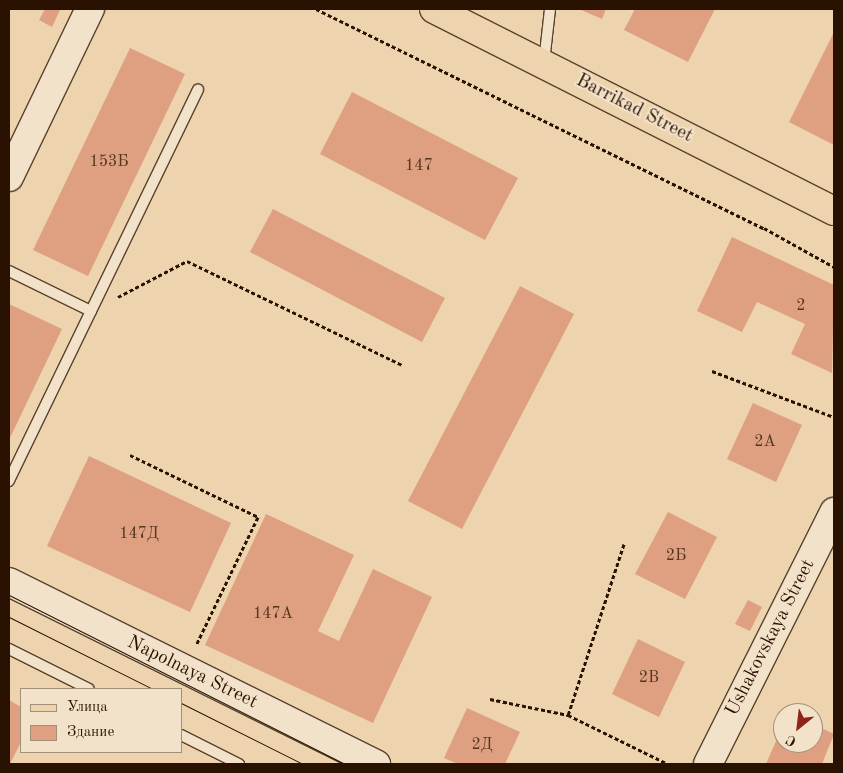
<!DOCTYPE html>
<html>
<head>
<meta charset="utf-8">
<style>
  body { margin:0 }
  #map { position:relative; width:843px; height:773px; overflow:hidden; background:#edd3ae; font-family:"Old Standard TT",serif }
  div>[style] { position:absolute }
  .building>* { inset:0; background:#dea081 }
  .path>* { height:3px; margin-top:-1.5px; transform-origin:0; background:repeating-linear-gradient(90deg,#291201 0 4px,transparent 0 6.5px) }
  .roads { filter:drop-shadow(1px 0 #5a422c) drop-shadow(-1px 0 #5a422c) drop-shadow(0 1px #5a422c) drop-shadow(0 -1px #5a422c) }
  .lane>* { height:10px; margin:-5px; padding:0 5px; transform-origin:5px; border-radius:5px; background:#f3e2ca }
  .secondary>* { height:28px; margin:-14px; padding:0 14px; transform-origin:14px; border-radius:14px; background:#f3e2ca }
  .primary>* { height:28px; margin:-14px; padding:0 14px; transform-origin:14px; border-radius:14px; background:#edd3ae }
  .tram>* { height:1px; margin:-0.5px; padding:0 0.5px; transform-origin:0.5px; border-radius:0.5px; background:#291201 }
  span { translate:-50% -50%; white-space:nowrap; text-align:center; line-height:1.15; -webkit-text-stroke:4px #f3e2ca; paint-order:stroke }
  .number-label { font-size:16px; color:#563621 }
  .number-label span { -webkit-text-stroke-width:0 }
  .street-label { font-size:19px; color:#291201 }
  .frame { position:absolute; inset:0; border:10px solid #291201; pointer-events:none }
  .legend { position:absolute; left:20px; top:688px; width:162px; height:65px; box-sizing:border-box; background:#f3e2ca; border:1px solid #a28f7a; margin:0; padding:6px 9px; list-style:none; font-size:15px; color:#291201 }
  .legend li { display:flex; align-items:center; gap:10px; height:25px }
  .legend b { width:25px; border:1px solid #a28f7a }
  .north { position:absolute; left:773px; top:703px; width:50px; height:50px; box-sizing:border-box; background:#f3e2ca; border:1px solid #a28f7a; border-radius:50%; rotate:209deg; font-size:14px; font-weight:700; line-height:20px; text-align:center; color:#291201 }
  .north::after { content:''; display:block; margin:auto; width:18px; height:22px; background:#8f2418; clip-path:polygon(50% 0,100% 100%,50% 72%,0 100%) }
</style>
</head>
<body>
<div id="map">
  <div class="building">
    <i style="clip-path:polygon(45px 9px,60px 10px,52px 27px,39px 20px)"></i>
    <i style="clip-path:polygon(579px 9px,606px 9px,602px 19px)"></i>
    <i style="clip-path:polygon(635px 9px,715px 9px,688px 62px,624px 30px)"></i>
    <i style="clip-path:polygon(834px 32px,834px 145px,789px 122px)"></i>
    <i style="clip-path:polygon(130px 48px,185px 74px,88px 276px,33px 250px)"></i>
    <i style="clip-path:polygon(352px 92px,518px 178px,485px 240px,320px 154px)"></i>
    <i style="clip-path:polygon(273px 209px,445px 298px,422px 342px,250px 252px)"></i>
    <i style="clip-path:polygon(732px 237px,834px 285px,832px 373px,791px 354px,805px 324px,757px 302px,742px 332px,697px 311px)"></i>
    <i style="clip-path:polygon(520px 286px,574px 314px,462px 529px,408px 501px)"></i>
    <i style="clip-path:polygon(9px 304px,62px 329px,9px 440px)"></i>
    <i style="clip-path:polygon(753px 403px,802px 425px,776px 482px,727px 459px)"></i>
    <i style="clip-path:polygon(89px 456px,231px 523px,190px 612px,47px 546px)"></i>
    <i style="clip-path:polygon(668px 512px,717px 537px,685px 599px,635px 574px)"></i>
    <i style="clip-path:polygon(266px 514px,354px 555px,318px 631px,339px 641px,373px 569px,432px 597px,373px 723px,205px 645px)"></i>
    <i style="clip-path:polygon(748px 600px,762px 607px,750px 631px,735px 624px)"></i>
    <i style="clip-path:polygon(638px 639px,685px 662px,659px 717px,612px 694px)"></i>
    <i style="clip-path:polygon(9px 700px,21px 707px,21px 742px,10px 764px)"></i>
    <i style="clip-path:polygon(467px 708px,520px 732px,505px 764px,458px 764px,444px 758px)"></i>
    <i style="clip-path:polygon(813px 724px,834px 734px,822px 764px,766px 764px,783px 725px,783px 743px,813px 743px)"></i>
  </div>
  <div class="path">
    <i style="left:316px;top:9px;width:499px;rotate:26.1deg"></i>
    <i style="left:764px;top:228px;width:80px;rotate:29.1deg"></i>
    <i style="left:118px;top:297px;width:78px;rotate:-27.6deg"></i>
    <i style="left:187px;top:261px;width:239px;rotate:25.8deg"></i>
    <i style="left:712px;top:371px;width:130px;rotate:20.7deg"></i>
    <i style="left:130px;top:455px;width:142px;rotate:25.8deg"></i>
    <i style="left:258px;top:517px;width:142px;rotate:115.8deg"></i>
    <i style="left:624px;top:544px;width:180px;rotate:108.1deg"></i>
    <i style="left:568px;top:715px;width:111px;rotate:26.1deg"></i>
    <i style="left:490px;top:699px;width:80px;rotate:11.6deg"></i>
  </div>
  <div class="roads">
    <div class="lane">
      <i style="left:544px;top:62px;width:53px;rotate:-83.5deg"></i>
      <i style="left:9px;top:271px;width:91px;rotate:26deg"></i>
      <i style="left:91px;top:311px;width:189px;rotate:115.8deg"></i>
      <i style="left:91px;top:311px;width:246px;rotate:-64.2deg"></i>
      <i style="left:9px;top:649px;width:89px;rotate:26.6deg"></i>
      <i style="left:181px;top:735px;width:65px;rotate:26.6deg"></i>
    </div>
    <div class="secondary">
      <i style="left:9px;top:177px;width:187px;rotate:-64.3deg"></i>
      <i style="left:9px;top:582px;width:410px;rotate:26.4deg"></i>
      <i style="left:708px;top:764px;width:282px;rotate:-63.4deg"></i>
    </div>
    <div class="primary">
      <i style="left:434px;top:9px;width:448px;rotate:26.8deg"></i>
    </div>
  </div>
  <div class="tram">
    <i style="left:9px;top:595px;width:376px;rotate:26.7deg"></i>
    <i style="left:9px;top:617px;width:161px;rotate:26.6deg"></i>
    <i style="left:181px;top:703px;width:136px;rotate:26.6deg"></i>
  </div>
  <div class="number-label">
    <span style="left:109px;top:162px">153Б</span>
    <span style="left:419px;top:166px">147</span>
    <span style="left:801px;top:306px">2</span>
    <span style="left:765px;top:442px">2А</span>
    <span style="left:139px;top:534px">147Д</span>
    <span style="left:676px;top:556px">2Б</span>
    <span style="left:273px;top:614px">147А</span>
    <span style="left:649px;top:678px">2В</span>
    <span style="left:482px;top:745px">2Д</span>
  </div>
  <div class="street-label">
    <span style="left:634px;top:109px;rotate:27deg">Barrikad Street</span>
    <span style="left:771px;top:638px;rotate:-63deg">Ushakovskaya Street</span>
    <span style="left:192px;top:673px;rotate:26deg">Napolnaya Street</span>
  </div>
  <div class="frame"></div>
  <ul class="legend">
  <li><b style="height:6px;background:#edd3ae"></b>Улица</li>
  <li><b style="height:14px;background:#dea081"></b>Здание</li>
  </ul>
  <div class="north">С</div>
</div>
</body>
</html>
